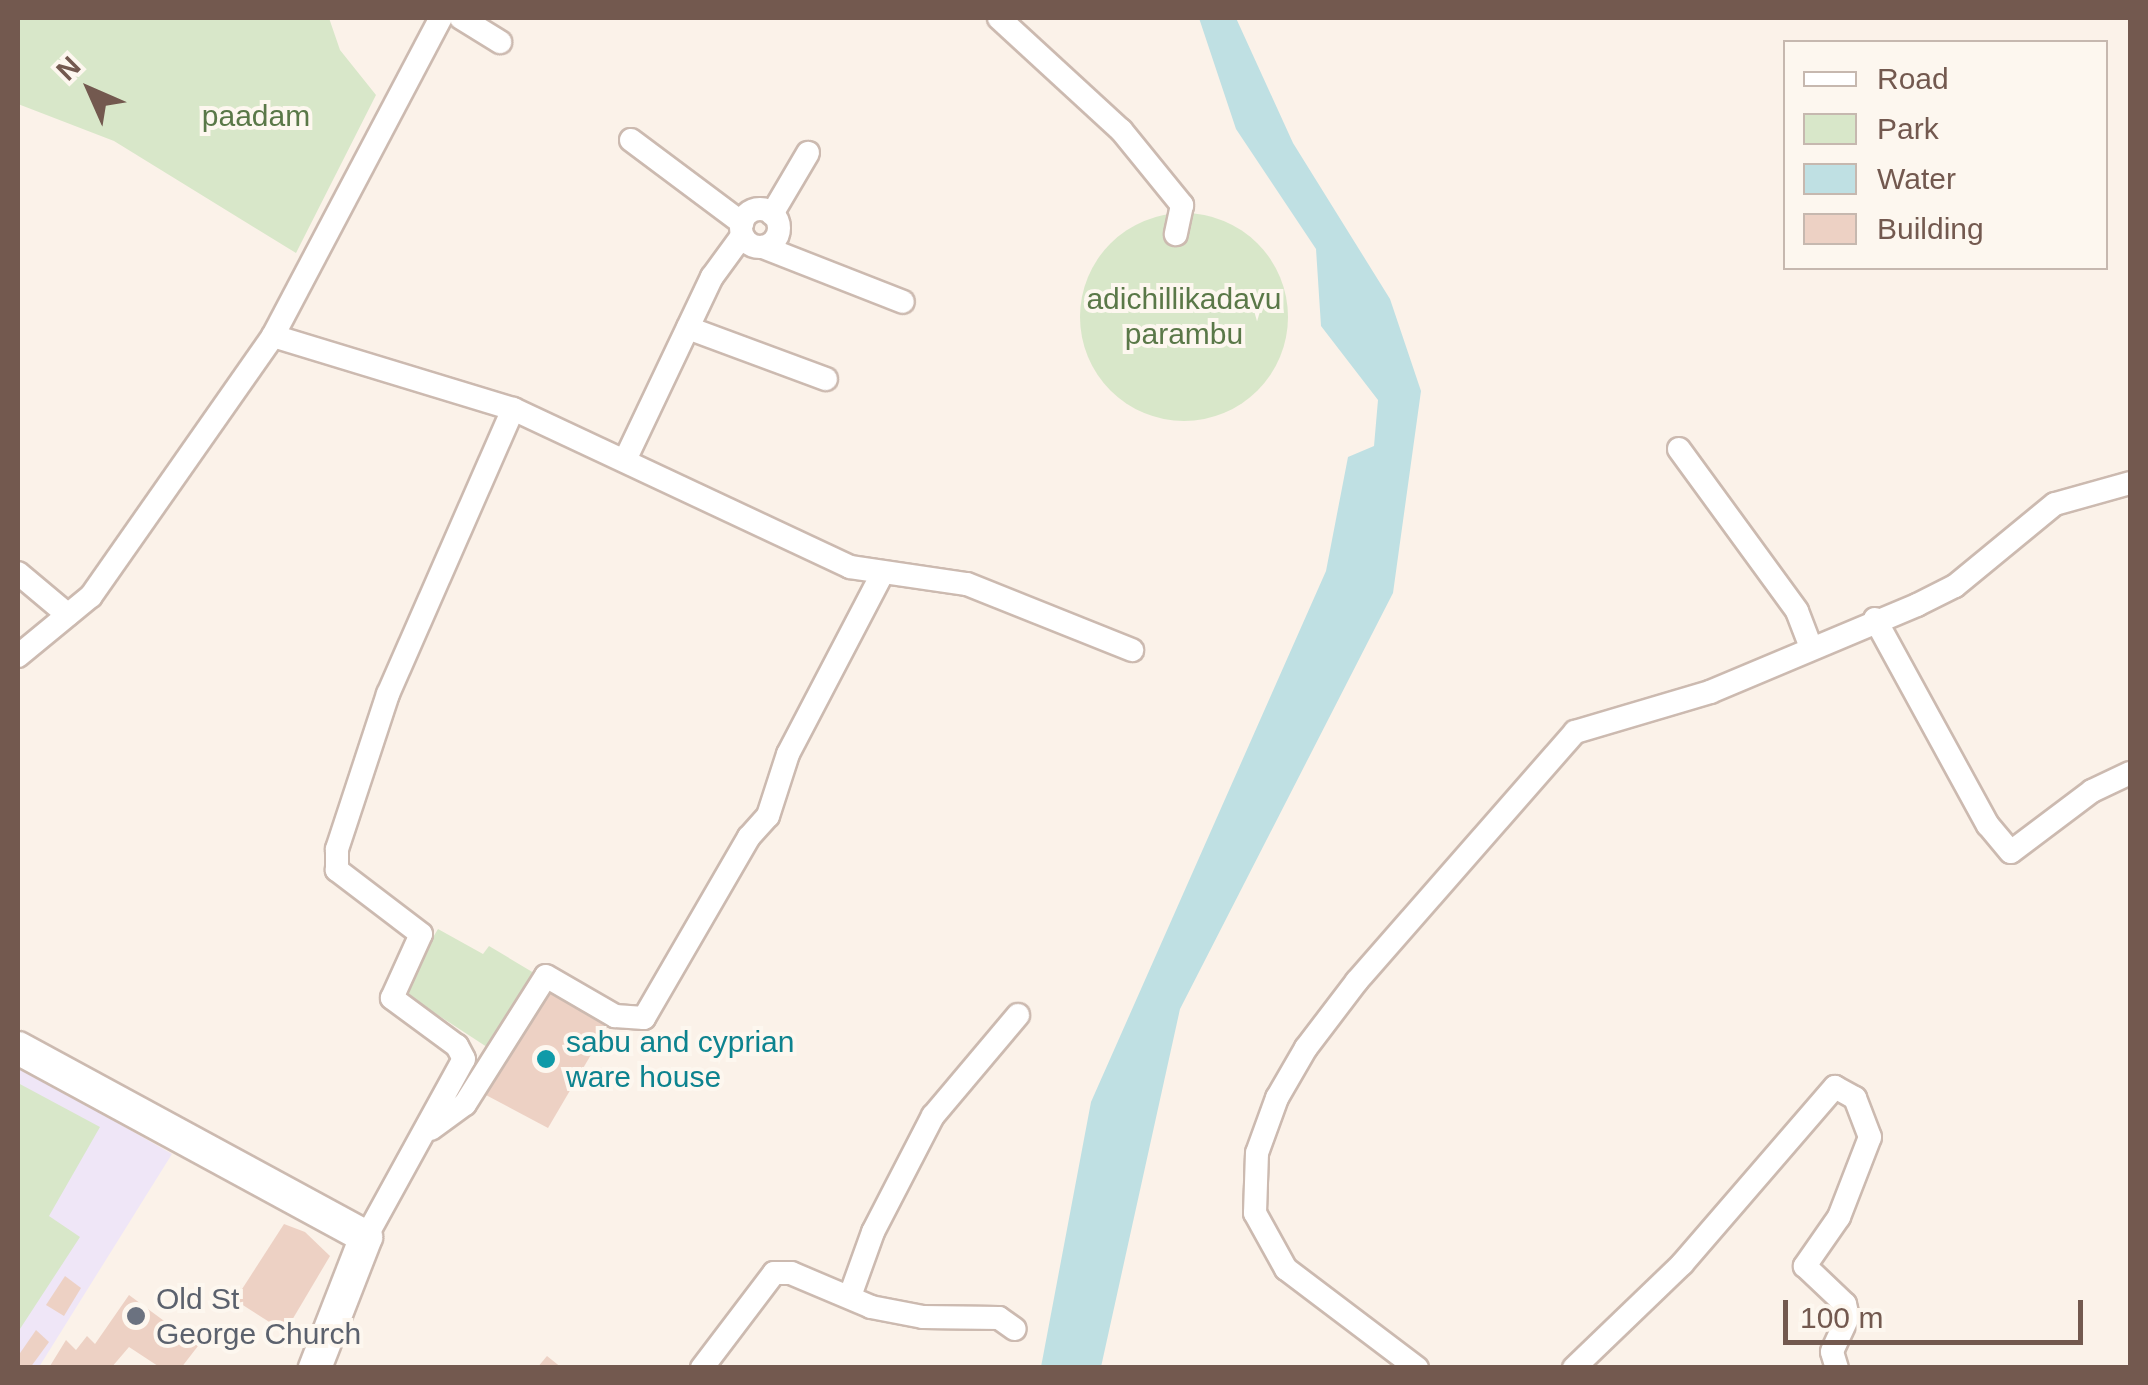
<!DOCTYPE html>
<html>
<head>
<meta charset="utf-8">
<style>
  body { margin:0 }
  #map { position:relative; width:2148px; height:1385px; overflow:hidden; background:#fbf2e9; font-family:Arial,sans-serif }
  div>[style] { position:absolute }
  .education>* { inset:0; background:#efe6f7 }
  .green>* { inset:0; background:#d8e7c9 }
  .round { border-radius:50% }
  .water>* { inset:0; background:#bfe0e3 }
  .building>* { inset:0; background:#edd1c4 }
  .roads { filter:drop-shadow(2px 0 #ccbab0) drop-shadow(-2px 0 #ccbab0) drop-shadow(0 2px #ccbab0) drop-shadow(0 -2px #ccbab0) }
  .minor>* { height:22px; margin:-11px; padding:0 11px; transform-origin:11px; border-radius:11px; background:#fff }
  .minor>.ring { margin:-11px; padding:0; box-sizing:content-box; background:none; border:22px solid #fff; border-radius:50% }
  .secondary>* { height:32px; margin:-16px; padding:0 16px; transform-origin:16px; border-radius:16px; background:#fff }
  .dots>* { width:28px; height:28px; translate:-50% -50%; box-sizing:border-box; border:5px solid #fdf7ef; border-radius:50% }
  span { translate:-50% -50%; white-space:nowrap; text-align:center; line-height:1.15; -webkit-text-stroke:8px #fdf7ef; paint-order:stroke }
  .park-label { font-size:30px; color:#5a7848 }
  .culture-label { font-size:30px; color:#0d838f }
  .left { translate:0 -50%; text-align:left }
  .worship-label { font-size:30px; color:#5b616d }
  .frame { position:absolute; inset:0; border:20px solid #73594f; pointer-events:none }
  .legend { position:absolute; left:1783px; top:40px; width:325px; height:230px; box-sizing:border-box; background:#fdf7ef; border:2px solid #c6b8af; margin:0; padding:12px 18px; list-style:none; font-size:30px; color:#73594f }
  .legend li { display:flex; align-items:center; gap:20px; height:50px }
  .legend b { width:50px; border:2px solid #c6b8af }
  .north { position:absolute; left:40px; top:40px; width:100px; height:100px; -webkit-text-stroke:8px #fdf7ef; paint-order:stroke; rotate:315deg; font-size:28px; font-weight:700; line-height:40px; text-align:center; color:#73594f }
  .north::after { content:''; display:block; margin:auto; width:35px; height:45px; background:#73594f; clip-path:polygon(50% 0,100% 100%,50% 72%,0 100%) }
  .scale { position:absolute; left:1783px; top:1300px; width:300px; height:45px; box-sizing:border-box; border:5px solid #73594f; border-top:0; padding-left:12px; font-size:30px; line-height:35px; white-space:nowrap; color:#73594f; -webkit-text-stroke:8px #fdf7ef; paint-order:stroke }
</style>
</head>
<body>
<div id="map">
  <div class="education">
    <i style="clip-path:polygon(18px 1066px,172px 1154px,39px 1367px,18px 1367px)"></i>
  </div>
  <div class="green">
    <i style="clip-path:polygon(18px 18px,329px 18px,340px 50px,376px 95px,296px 253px,114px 141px,18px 104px)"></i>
    <i class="round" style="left:1080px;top:213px;width:208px;height:208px"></i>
    <i style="clip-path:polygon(438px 929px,483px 954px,489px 946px,534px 973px,490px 1049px,401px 991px)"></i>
    <i style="clip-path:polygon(18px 1083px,100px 1127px,49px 1216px,80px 1237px,18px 1332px)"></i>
  </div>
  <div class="water">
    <i style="clip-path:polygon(1199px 18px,1236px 18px,1293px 143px,1390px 299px,1421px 391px,1393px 593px,1180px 1009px,1101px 1367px,1041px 1367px,1091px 1102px,1326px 571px,1348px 457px,1374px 446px,1378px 400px,1321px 326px,1316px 249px,1236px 129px)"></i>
  </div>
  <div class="building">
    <i style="clip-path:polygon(548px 986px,609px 1024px,548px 1128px,484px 1094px)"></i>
    <i style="clip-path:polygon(284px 1224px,305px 1232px,330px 1256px,285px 1332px,235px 1300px)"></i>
    <i style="clip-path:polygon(65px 1276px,81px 1288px,64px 1316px,46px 1305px)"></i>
    <i style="clip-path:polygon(129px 1295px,198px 1346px,181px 1368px,161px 1368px,129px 1347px,111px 1368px,50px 1366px,66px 1340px,76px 1350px,87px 1336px,95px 1344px)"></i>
    <i style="clip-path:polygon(36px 1330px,49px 1342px,30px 1368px,18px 1368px,18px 1356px)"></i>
    <i style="clip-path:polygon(547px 1356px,562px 1368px,537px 1368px)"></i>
  </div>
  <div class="roads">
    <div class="minor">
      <i style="left:461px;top:18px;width:46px;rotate:31.6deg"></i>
      <i style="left:999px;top:18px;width:166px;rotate:42.6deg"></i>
      <i style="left:1121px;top:130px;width:97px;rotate:50.9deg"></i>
      <i style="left:1182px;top:205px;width:30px;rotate:102deg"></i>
      <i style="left:631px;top:140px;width:139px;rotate:36.8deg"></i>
      <i class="ring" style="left:741px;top:209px;width:16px;height:16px"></i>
      <i style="left:772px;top:214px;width:71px;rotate:-59.5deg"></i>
      <i style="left:763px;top:247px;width:150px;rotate:21.4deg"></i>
      <i style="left:688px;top:328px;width:147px;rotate:20.3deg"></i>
      <i style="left:273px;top:336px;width:251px;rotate:16.9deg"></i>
      <i style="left:513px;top:409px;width:372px;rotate:25.1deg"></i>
      <i style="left:850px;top:567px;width:118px;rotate:8.3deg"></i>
      <i style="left:967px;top:584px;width:178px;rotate:21.8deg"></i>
      <i style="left:1679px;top:449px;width:200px;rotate:53.9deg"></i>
      <i style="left:1797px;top:611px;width:39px;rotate:69deg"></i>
      <i style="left:625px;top:460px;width:203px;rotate:-64.6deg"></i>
      <i style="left:712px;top:277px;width:51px;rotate:-53.8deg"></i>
      <i style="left:18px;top:573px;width:65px;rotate:40deg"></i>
      <i style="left:1875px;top:619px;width:235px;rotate:61.3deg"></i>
      <i style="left:1988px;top:825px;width:35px;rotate:50deg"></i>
      <i style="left:2011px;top:852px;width:101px;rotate:-37deg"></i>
      <i style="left:2092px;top:791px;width:42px;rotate:-25.3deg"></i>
      <i style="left:18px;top:656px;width:94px;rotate:-39.4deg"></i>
      <i style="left:91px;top:596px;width:317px;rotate:-55deg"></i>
      <i style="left:273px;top:336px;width:360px;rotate:-62.2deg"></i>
      <i style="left:431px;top:1129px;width:42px;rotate:-36.3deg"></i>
      <i style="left:465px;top:1104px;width:151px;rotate:-57.7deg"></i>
      <i style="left:546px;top:976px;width:80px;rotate:30.1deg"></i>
      <i style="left:615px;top:1016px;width:29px;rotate:4deg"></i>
      <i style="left:644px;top:1018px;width:209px;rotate:-59.9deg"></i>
      <i style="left:749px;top:837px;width:28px;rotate:-48deg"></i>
      <i style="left:768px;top:816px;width:65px;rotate:-72.1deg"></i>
      <i style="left:788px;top:754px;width:203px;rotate:-62.4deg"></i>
      <i style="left:366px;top:1237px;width:203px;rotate:-61.2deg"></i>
      <i style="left:464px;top:1059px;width:15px;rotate:-118deg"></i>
      <i style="left:457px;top:1046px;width:81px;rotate:-143.6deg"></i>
      <i style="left:392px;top:998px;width:70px;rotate:-65.6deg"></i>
      <i style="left:421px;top:934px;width:106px;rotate:-142.7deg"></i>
      <i style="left:337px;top:870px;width:21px;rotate:-90deg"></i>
      <i style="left:337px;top:849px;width:163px;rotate:-71.8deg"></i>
      <i style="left:388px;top:694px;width:311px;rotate:-66.3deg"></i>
      <i style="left:850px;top:1296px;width:68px;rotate:-70.2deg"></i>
      <i style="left:873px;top:1232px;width:131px;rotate:-62.7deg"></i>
      <i style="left:933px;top:1116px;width:132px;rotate:-49.9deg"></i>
      <i style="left:702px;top:1368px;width:119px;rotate:-52.8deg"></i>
      <i style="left:774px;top:1273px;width:17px"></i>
      <i style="left:791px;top:1273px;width:87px;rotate:23deg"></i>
      <i style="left:871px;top:1307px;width:53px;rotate:10.9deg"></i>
      <i style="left:923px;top:1317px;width:76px;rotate:0.8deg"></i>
      <i style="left:999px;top:1318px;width:19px;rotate:35deg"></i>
      <i style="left:1417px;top:1368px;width:164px;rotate:-142.9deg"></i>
      <i style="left:1286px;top:1269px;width:64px;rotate:-119deg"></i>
      <i style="left:1255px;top:1213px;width:60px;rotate:-88.1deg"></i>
      <i style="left:1257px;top:1153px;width:59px;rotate:-70deg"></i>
      <i style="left:1277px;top:1098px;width:58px;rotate:-59.9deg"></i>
      <i style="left:1306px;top:1048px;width:84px;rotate:-52.7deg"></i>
      <i style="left:1357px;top:981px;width:331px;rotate:-48.8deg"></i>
      <i style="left:1575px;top:732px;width:141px;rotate:-16.5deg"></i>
      <i style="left:1710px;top:692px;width:225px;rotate:-22.8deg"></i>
      <i style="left:1917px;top:605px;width:42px;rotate:-26.6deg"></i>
      <i style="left:1955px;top:586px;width:129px;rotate:-39.4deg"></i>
      <i style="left:2055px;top:504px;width:78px;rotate:-15.6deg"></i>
      <i style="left:1574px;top:1368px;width:150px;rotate:-43.9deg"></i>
      <i style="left:1682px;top:1264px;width:234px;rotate:-49.2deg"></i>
      <i style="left:1835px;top:1087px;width:23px;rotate:29deg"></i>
      <i style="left:1855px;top:1098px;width:42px;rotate:69deg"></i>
      <i style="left:1870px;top:1137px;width:86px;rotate:111.2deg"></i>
      <i style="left:1839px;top:1217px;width:60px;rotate:124.8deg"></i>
      <i style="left:1805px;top:1266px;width:55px;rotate:43.5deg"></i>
      <i style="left:1845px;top:1304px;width:13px;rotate:77deg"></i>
      <i style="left:1848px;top:1317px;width:38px;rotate:115deg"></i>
      <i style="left:1832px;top:1352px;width:17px;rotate:73deg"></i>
    </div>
    <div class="secondary">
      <i style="left:18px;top:1048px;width:396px;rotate:28.5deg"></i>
      <i style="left:366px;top:1237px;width:141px;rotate:111.3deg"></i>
    </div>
  </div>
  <div class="dots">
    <i style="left:546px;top:1059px;background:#0f9aa8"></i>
    <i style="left:136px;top:1316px;background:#6b7280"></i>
  </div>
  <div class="park-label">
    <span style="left:256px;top:116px">paadam</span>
    <span style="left:1184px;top:316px">adichillikadavu<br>parambu</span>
  </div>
  <div class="culture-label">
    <span class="left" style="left:566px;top:1059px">sabu and cyprian<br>ware house</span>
  </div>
  <div class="worship-label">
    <span class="left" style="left:156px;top:1316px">Old St<br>George Church</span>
  </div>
  <div class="frame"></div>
  <ul class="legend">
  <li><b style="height:12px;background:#fff"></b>Road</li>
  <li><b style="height:28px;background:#d8e7c9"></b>Park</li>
  <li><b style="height:28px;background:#bfe0e3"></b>Water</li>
  <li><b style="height:28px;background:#edd1c4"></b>Building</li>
  </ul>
  <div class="north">N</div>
  <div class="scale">100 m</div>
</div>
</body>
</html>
